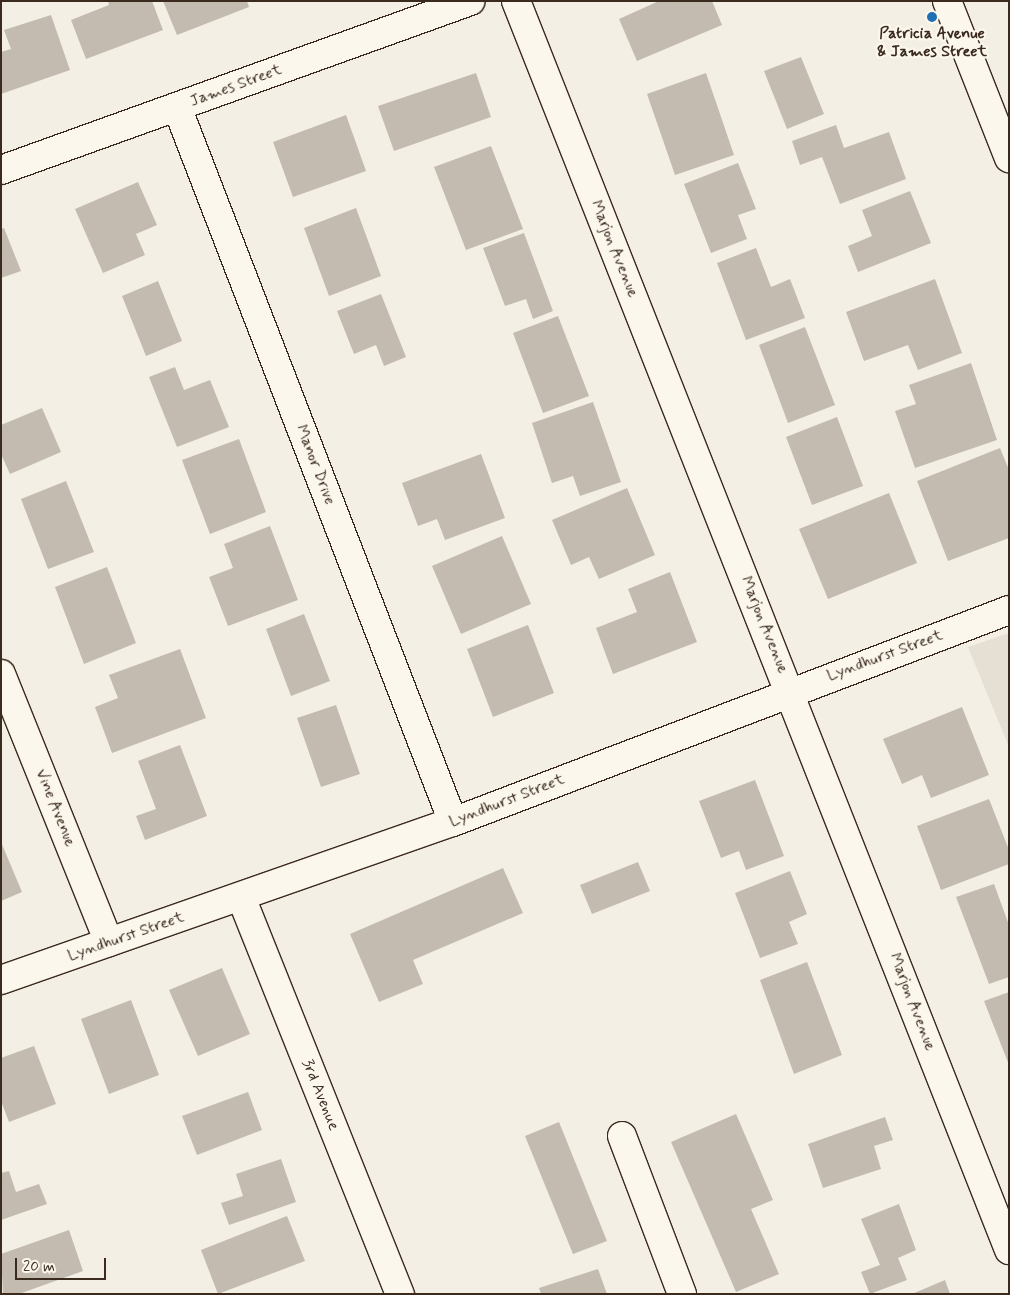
<!DOCTYPE html>
<html>
<head>
<meta charset="utf-8">
<style>
  body { margin:0 }
  #map { position:relative; width:1010px; height:1295px; overflow:hidden; background:#f3efe4; font-family:Mynerve,sans-serif }
  div>[style] { position:absolute }
  .built>* { inset:0; background:#e5dfd4 }
  .building>* { inset:0; background:#c3bbb0 }
  .roads { filter:drop-shadow(1px 0 #3b2a1e) drop-shadow(-1px 0 #3b2a1e) drop-shadow(0 1px #3b2a1e) drop-shadow(0 -1px #3b2a1e) }
  .minor>* { height:28px; margin:-14px; padding:0 14px; transform-origin:14px; border-radius:14px; background:#fbf7ec }
  .dots>* { width:14px; height:14px; translate:-50% -50%; box-sizing:border-box; border:2px solid #fbf7ec; border-radius:50% }
  span { translate:-50% -50%; white-space:nowrap; text-align:center; line-height:1.15; -webkit-text-stroke:4.5px #fbf7ec; paint-order:stroke }
  .poi-label { font-size:16px; color:#3b2a1e; font-weight:700 }
  .street-label { font-size:16px; color:#3b2a1e }
  .frame { position:absolute; inset:0; border:2px solid #3b2a1e; pointer-events:none }
  .scale { position:absolute; left:15px; top:1258px; width:91px; height:22px; box-sizing:border-box; border:2px solid #3b2a1e; border-top:0; padding-left:6px; font-size:15px; line-height:18px; white-space:nowrap; color:#3b2a1e; -webkit-text-stroke:4px #fbf7ec; paint-order:stroke }
</style>
</head>
<body>
<div id="map">
  <div class="built">
    <i style="clip-path:polygon(1009px 633px,1009px 747px,968px 647px)"></i>
  </div>
  <div class="building">
    <i style="clip-path:polygon(108px 1px,152px 1px,163px 30px,86px 59px,71px 20px,109px 5px)"></i>
    <i style="clip-path:polygon(163px 1px,247px 1px,249px 7px,177px 35px)"></i>
    <i style="clip-path:polygon(659px 1px,712px 1px,722px 25px,637px 61px,619px 19px)"></i>
    <i style="clip-path:polygon(51px 15px,70px 70px,1px 94px,1px 52px,11px 49px,4px 30px)"></i>
    <i style="clip-path:polygon(801px 57px,824px 114px,787px 129px,764px 71px)"></i>
    <i style="clip-path:polygon(476px 73px,491px 117px,394px 151px,378px 106px)"></i>
    <i style="clip-path:polygon(706px 73px,734px 155px,675px 175px,647px 94px)"></i>
    <i style="clip-path:polygon(346px 115px,366px 171px,293px 197px,273px 142px)"></i>
    <i style="clip-path:polygon(836px 125px,844px 148px,889px 132px,906px 179px,840px 204px,822px 157px,800px 165px,792px 141px)"></i>
    <i style="clip-path:polygon(491px 146px,523px 229px,466px 250px,434px 167px)"></i>
    <i style="clip-path:polygon(738px 163px,756px 209px,738px 215px,747px 239px,711px 253px,684px 184px)"></i>
    <i style="clip-path:polygon(138px 182px,157px 225px,136px 234px,145px 255px,103px 273px,75px 209px)"></i>
    <i style="clip-path:polygon(910px 191px,931px 243px,858px 272px,848px 246px,872px 236px,862px 210px)"></i>
    <i style="clip-path:polygon(356px 208px,381px 276px,329px 296px,304px 228px)"></i>
    <i style="clip-path:polygon(4px 228px,21px 271px,1px 278px,1px 229px)"></i>
    <i style="clip-path:polygon(524px 233px,553px 311px,533px 319px,526px 299px,505px 306px,483px 248px)"></i>
    <i style="clip-path:polygon(756px 248px,771px 287px,790px 279px,805px 318px,746px 340px,717px 263px)"></i>
    <i style="clip-path:polygon(935px 279px,962px 353px,918px 370px,908px 345px,864px 361px,846px 312px)"></i>
    <i style="clip-path:polygon(158px 281px,182px 341px,146px 356px,122px 296px)"></i>
    <i style="clip-path:polygon(381px 294px,406px 357px,384px 366px,376px 345px,354px 354px,337px 311px)"></i>
    <i style="clip-path:polygon(558px 316px,589px 396px,543px 413px,513px 333px)"></i>
    <i style="clip-path:polygon(805px 327px,835px 405px,788px 423px,759px 345px)"></i>
    <i style="clip-path:polygon(971px 363px,997px 440px,915px 468px,895px 411px,916px 404px,909px 385px)"></i>
    <i style="clip-path:polygon(175px 367px,184px 390px,210px 380px,229px 427px,177px 447px,149px 377px)"></i>
    <i style="clip-path:polygon(593px 402px,621px 482px,580px 496px,573px 476px,552px 483px,532px 423px)"></i>
    <i style="clip-path:polygon(42px 408px,61px 452px,10px 474px,1px 454px,1px 425px)"></i>
    <i style="clip-path:polygon(837px 417px,863px 486px,812px 505px,786px 437px)"></i>
    <i style="clip-path:polygon(239px 439px,266px 512px,210px 534px,182px 460px)"></i>
    <i style="clip-path:polygon(1000px 448px,1009px 470px,1009px 538px,948px 561px,917px 481px)"></i>
    <i style="clip-path:polygon(481px 454px,505px 518px,445px 540px,437px 519px,418px 526px,402px 483px)"></i>
    <i style="clip-path:polygon(66px 481px,94px 552px,48px 569px,21px 499px)"></i>
    <i style="clip-path:polygon(627px 488px,655px 555px,599px 579px,589px 557px,571px 565px,552px 520px)"></i>
    <i style="clip-path:polygon(889px 493px,917px 563px,828px 599px,799px 529px)"></i>
    <i style="clip-path:polygon(270px 526px,298px 600px,228px 626px,209px 577px,233px 568px,224px 544px)"></i>
    <i style="clip-path:polygon(502px 536px,531px 604px,461px 634px,432px 566px)"></i>
    <i style="clip-path:polygon(107px 567px,136px 643px,84px 664px,55px 587px)"></i>
    <i style="clip-path:polygon(670px 572px,697px 642px,613px 674px,596px 628px,637px 612px,628px 589px)"></i>
    <i style="clip-path:polygon(304px 614px,330px 681px,291px 696px,266px 629px)"></i>
    <i style="clip-path:polygon(528px 625px,554px 693px,493px 717px,467px 649px)"></i>
    <i style="clip-path:polygon(180px 649px,206px 718px,112px 753px,95px 707px,118px 698px,109px 675px)"></i>
    <i style="clip-path:polygon(336px 705px,360px 774px,321px 787px,297px 718px)"></i>
    <i style="clip-path:polygon(962px 707px,989px 775px,931px 798px,922px 775px,902px 784px,883px 739px)"></i>
    <i style="clip-path:polygon(180px 745px,207px 816px,145px 840px,136px 816px,156px 809px,138px 761px)"></i>
    <i style="clip-path:polygon(755px 780px,784px 856px,746px 870px,739px 851px,721px 858px,699px 801px)"></i>
    <i style="clip-path:polygon(989px 799px,1009px 850px,1009px 864px,941px 890px,917px 826px)"></i>
    <i style="clip-path:polygon(1px 842px,22px 892px,1px 901px)"></i>
    <i style="clip-path:polygon(638px 862px,650px 891px,592px 914px,580px 885px)"></i>
    <i style="clip-path:polygon(503px 868px,523px 913px,413px 960px,423px 984px,379px 1002px,350px 934px)"></i>
    <i style="clip-path:polygon(790px 871px,807px 914px,789px 922px,798px 944px,760px 958px,735px 893px)"></i>
    <i style="clip-path:polygon(994px 884px,1009px 925px,1009px 977px,989px 984px,956px 897px)"></i>
    <i style="clip-path:polygon(807px 962px,842px 1055px,794px 1074px,760px 980px)"></i>
    <i style="clip-path:polygon(222px 968px,250px 1034px,198px 1056px,169px 990px)"></i>
    <i style="clip-path:polygon(1009px 992px,1009px 1065px,984px 1001px)"></i>
    <i style="clip-path:polygon(131px 1000px,159px 1075px,109px 1094px,81px 1019px)"></i>
    <i style="clip-path:polygon(34px 1046px,56px 1104px,9px 1122px,1px 1101px,1px 1058px)"></i>
    <i style="clip-path:polygon(248px 1092px,262px 1130px,197px 1155px,182px 1116px)"></i>
    <i style="clip-path:polygon(736px 1114px,773px 1200px,751px 1209px,779px 1274px,736px 1292px,671px 1142px)"></i>
    <i style="clip-path:polygon(885px 1117px,893px 1140px,874px 1146px,881px 1169px,823px 1188px,808px 1144px)"></i>
    <i style="clip-path:polygon(559px 1122px,607px 1241px,573px 1254px,525px 1136px)"></i>
    <i style="clip-path:polygon(281px 1159px,296px 1202px,229px 1225px,221px 1203px,243px 1196px,236px 1174px)"></i>
    <i style="clip-path:polygon(9px 1171px,16px 1192px,39px 1184px,47px 1204px,1px 1220px,1px 1173px)"></i>
    <i style="clip-path:polygon(899px 1204px,916px 1250px,898px 1258px,907px 1280px,870px 1294px,861px 1272px,880px 1265px,861px 1219px)"></i>
    <i style="clip-path:polygon(287px 1216px,305px 1261px,218px 1294px,201px 1250px)"></i>
    <i style="clip-path:polygon(69px 1230px,83px 1271px,19px 1294px,3px 1294px,1px 1254px)"></i>
    <i style="clip-path:polygon(598px 1269px,607px 1294px,541px 1294px,539px 1288px)"></i>
    <i style="clip-path:polygon(945px 1280px,950px 1294px,912px 1294px)"></i>
  </div>
  <div class="roads">
    <div class="minor">
      <i style="left:516px;top:1px;width:1343px;rotate:68.46deg"></i>
      <i style="left:947px;top:1px;width:169px;rotate:68.5deg"></i>
      <i style="left:177px;top:107px;width:766px;rotate:68.89deg"></i>
      <i style="left:1px;top:170px;width:499px;rotate:-19.8deg"></i>
      <i style="left:1px;top:674px;width:289px;rotate:68.1deg"></i>
      <i style="left:241px;top:897px;width:428px;rotate:68.2deg"></i>
      <i style="left:1px;top:980px;width:479px;rotate:-19.3deg"></i>
      <i style="left:453px;top:822px;width:595px;rotate:-20.87deg"></i>
      <i style="left:622px;top:1136px;width:169px;rotate:69.2deg"></i>
    </div>
  </div>
  <div class="dots">
    <i style="left:932px;top:17px;background:#1f6fb2"></i>
  </div>
  <div class="poi-label">
    <span style="left:932px;top:43px">Patricia Avenue<br>&amp; James Street</span>
  </div>
  <div class="street-label">
    <span style="left:236px;top:86px;rotate:-20deg">James Street</span>
    <span style="left:614px;top:249px;rotate:68deg">Marjon Avenue</span>
    <span style="left:315px;top:465px;rotate:69deg">Manor Drive</span>
    <span style="left:764px;top:625px;rotate:68deg">Marjon Avenue</span>
    <span style="left:885px;top:656px;rotate:-20deg">Lyndhurst Street</span>
    <span style="left:507px;top:801px;rotate:-21deg">Lyndhurst Street</span>
    <span style="left:55px;top:808px;rotate:68deg">Vine Avenue</span>
    <span style="left:126px;top:937px;rotate:-19deg">Lyndhurst Street</span>
    <span style="left:912px;top:1002px;rotate:69deg">Marjon Avenue</span>
    <span style="left:320px;top:1095px;rotate:68deg">3rd Avenue</span>
  </div>
  <div class="frame"></div>
  <div class="scale">20 m</div>
</div>
</body>
</html>
